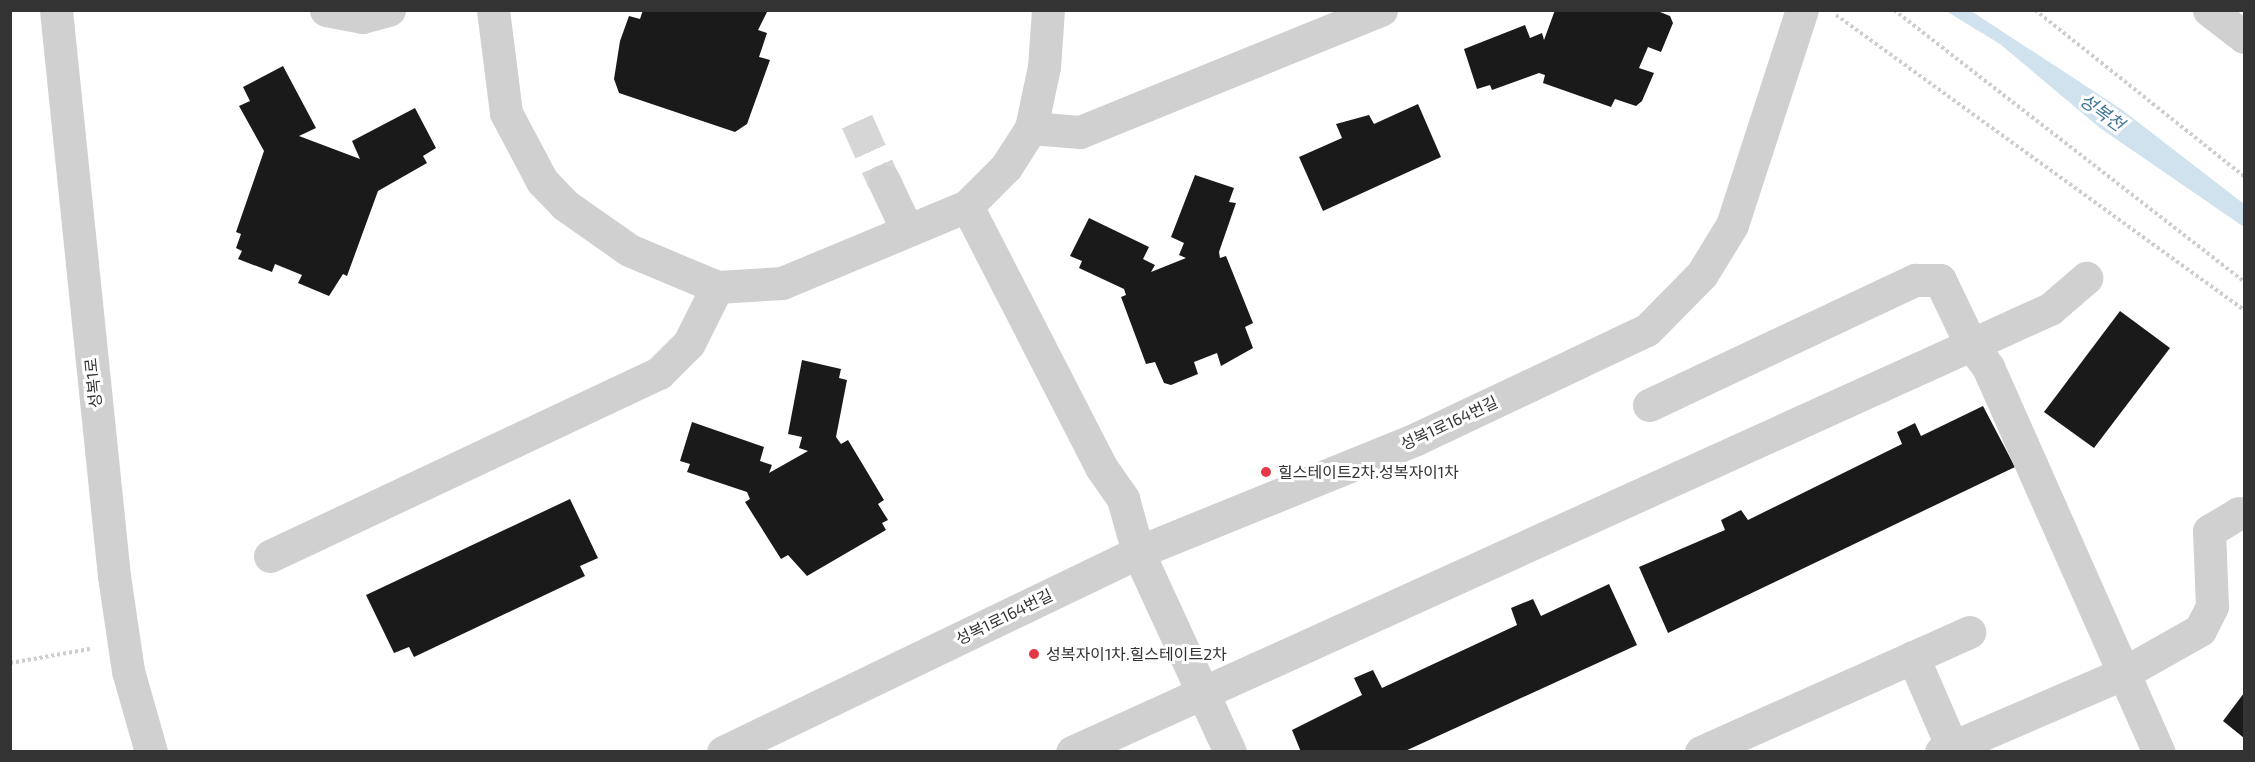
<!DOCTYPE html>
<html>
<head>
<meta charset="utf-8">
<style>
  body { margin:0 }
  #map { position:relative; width:2255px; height:762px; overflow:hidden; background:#fff; font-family:"Exo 2","Noto Sans KR",sans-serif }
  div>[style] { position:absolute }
  .water>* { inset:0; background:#cfe2ee }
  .building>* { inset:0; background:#1a1a1a }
  .minor-tunnel>* { height:33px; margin-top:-16.5px; transform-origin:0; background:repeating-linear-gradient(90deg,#d6d6d6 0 33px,transparent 0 49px) }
  .path>* { height:4px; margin-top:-2px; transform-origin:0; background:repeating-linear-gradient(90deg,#cdcdcd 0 3px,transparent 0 6px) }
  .minor>* { height:33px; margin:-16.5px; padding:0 16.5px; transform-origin:16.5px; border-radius:16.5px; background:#d0d0d0 }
  .dots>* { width:16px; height:16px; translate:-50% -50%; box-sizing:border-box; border:3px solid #fff; border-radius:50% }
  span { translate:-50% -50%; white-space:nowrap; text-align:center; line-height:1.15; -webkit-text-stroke:6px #fff; paint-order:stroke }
  .street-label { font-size:16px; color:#333 }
  .poi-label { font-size:16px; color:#333 }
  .left { translate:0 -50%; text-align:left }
  .water-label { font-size:18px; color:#3f7597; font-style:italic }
  .frame { position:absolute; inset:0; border:12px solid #333; pointer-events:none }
</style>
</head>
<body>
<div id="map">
  <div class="water">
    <i style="clip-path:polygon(1946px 11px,1971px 11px,2121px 109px,2244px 204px,2244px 227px,2100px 128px,2000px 44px)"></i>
  </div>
  <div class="building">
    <i style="clip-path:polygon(643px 10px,768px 10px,758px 30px,767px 33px,759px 57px,770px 60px,747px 124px,735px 132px,619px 93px,614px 79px,620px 41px,629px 16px,640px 19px)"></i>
    <i style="clip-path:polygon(1555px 10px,1655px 10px,1670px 16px,1673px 23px,1661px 52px,1648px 47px,1639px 68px,1654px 73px,1642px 101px,1636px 106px,1615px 99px,1611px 107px,1543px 83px,1545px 75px,1539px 73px,1492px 90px,1490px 85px,1477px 89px,1464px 49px,1525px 25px,1530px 38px,1542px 33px,1544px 40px)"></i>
    <i style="clip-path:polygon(283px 66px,316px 128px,299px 136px,360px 159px,352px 141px,415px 108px,436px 148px,423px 156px,427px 163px,378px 191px,347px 276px,343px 274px,329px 296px,298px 283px,302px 275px,275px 264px,272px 272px,238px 259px,242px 251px,236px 248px,241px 234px,236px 232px,264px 151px,239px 106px,250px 101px,243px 87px)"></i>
    <i style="clip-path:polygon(1418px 104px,1441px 157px,1323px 211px,1299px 157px,1342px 138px,1336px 124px,1369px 115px,1374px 124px)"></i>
    <i style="clip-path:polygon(1195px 175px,1234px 188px,1229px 202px,1236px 203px,1219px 252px,1220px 258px,1226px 256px,1253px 323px,1245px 327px,1253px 348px,1221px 366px,1217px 353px,1194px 362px,1198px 374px,1171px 385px,1164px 383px,1155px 362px,1146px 364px,1121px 297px,1126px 295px,1124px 289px,1079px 268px,1082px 261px,1070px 256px,1089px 218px,1149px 247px,1143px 259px,1155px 265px,1151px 272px,1186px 258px,1179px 255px,1184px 243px,1171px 237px)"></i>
    <i style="clip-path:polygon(2120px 311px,2170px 348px,2094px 448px,2044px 412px)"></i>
    <i style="clip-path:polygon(802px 360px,841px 369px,839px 378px,847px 380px,836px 437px,841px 444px,848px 440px,884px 500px,878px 504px,888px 520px,882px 523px,886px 530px,807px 576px,788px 555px,781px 559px,745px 502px,750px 499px,747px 492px,687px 472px,690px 464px,680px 461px,692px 422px,764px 447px,760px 461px,772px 465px,769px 473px,808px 451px,799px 448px,802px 437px,788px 434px)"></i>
    <i style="clip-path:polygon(1983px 406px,2015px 467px,1668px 633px,1639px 567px,1725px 530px,1721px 520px,1741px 510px,1748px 520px,1902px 444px,1897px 432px,1915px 423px,1921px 436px)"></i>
    <i style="clip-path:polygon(570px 499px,598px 558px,580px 566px,585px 576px,414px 657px,409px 647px,394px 653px,366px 595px)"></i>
    <i style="clip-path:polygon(1609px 584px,1637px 645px,1403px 752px,1301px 752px,1292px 730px,1362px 695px,1354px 678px,1373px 670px,1382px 688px,1517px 625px,1511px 608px,1533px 599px,1541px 616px)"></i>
    <i style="clip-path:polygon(2244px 693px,2244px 738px,2223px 721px)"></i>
  </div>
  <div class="minor-tunnel">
    <i style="left:857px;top:121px;width:66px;rotate:65.8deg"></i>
  </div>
  <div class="path">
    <i style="left:1894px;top:10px;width:443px;rotate:37.8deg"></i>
    <i style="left:2035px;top:10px;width:267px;rotate:38.5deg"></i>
    <i style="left:1836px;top:15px;width:503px;rotate:35.87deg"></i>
    <i style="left:10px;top:663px;width:81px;rotate:-9.9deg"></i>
  </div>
  <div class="minor">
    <i style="left:56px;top:10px;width:569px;rotate:84.15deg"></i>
    <i style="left:114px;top:576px;width:96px;rotate:81.6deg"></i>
    <i style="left:128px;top:671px;width:84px;rotate:74.1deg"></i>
    <i style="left:326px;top:10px;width:37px;rotate:11deg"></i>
    <i style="left:362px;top:17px;width:28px;rotate:-15deg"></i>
    <i style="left:493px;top:10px;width:104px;rotate:82.8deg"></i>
    <i style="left:506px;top:113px;width:77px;rotate:62.1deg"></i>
    <i style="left:542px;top:181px;width:33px;rotate:46deg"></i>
    <i style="left:565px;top:205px;width:78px;rotate:35.1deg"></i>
    <i style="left:629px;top:250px;width:95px;rotate:22.8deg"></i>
    <i style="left:717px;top:287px;width:65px;rotate:-3.5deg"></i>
    <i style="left:782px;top:283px;width:200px;rotate:-22.6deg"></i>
    <i style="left:967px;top:206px;width:55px;rotate:-45deg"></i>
    <i style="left:1006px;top:167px;width:46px;rotate:-57.3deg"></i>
    <i style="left:1031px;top:128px;width:62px;rotate:-78deg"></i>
    <i style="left:1044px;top:67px;width:57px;rotate:-86deg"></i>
    <i style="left:2209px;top:10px;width:44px;rotate:37.6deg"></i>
    <i style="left:1031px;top:128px;width:49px;rotate:4.7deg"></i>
    <i style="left:1080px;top:132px;width:325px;rotate:-22.1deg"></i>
    <i style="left:884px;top:181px;width:54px;rotate:64.9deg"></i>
    <i style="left:967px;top:206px;width:293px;rotate:62.8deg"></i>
    <i style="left:1101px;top:467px;width:39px;rotate:55deg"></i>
    <i style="left:1123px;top:499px;width:55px;rotate:74.2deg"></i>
    <i style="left:1138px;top:552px;width:220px;rotate:65.3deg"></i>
    <i style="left:1649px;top:405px;width:294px;rotate:-25.2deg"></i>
    <i style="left:1915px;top:280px;width:25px"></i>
    <i style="left:1940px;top:280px;width:70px;rotate:64.5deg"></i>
    <i style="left:1970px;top:343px;width:30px;rotate:53deg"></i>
    <i style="left:1988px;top:367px;width:421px;rotate:66.1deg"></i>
    <i style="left:270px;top:556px;width:430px;rotate:-25.2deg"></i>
    <i style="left:659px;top:373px;width:42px;rotate:-45deg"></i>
    <i style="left:689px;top:343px;width:63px;rotate:-63.4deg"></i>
    <i style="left:1913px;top:657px;width:98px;rotate:66.6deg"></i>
    <i style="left:723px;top:752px;width:461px;rotate:-25.7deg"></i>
    <i style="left:1138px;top:552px;width:300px;rotate:-22.1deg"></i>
    <i style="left:1416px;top:439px;width:255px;rotate:-25.3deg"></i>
    <i style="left:1647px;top:330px;width:78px;rotate:-45.5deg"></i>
    <i style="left:1702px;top:274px;width:57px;rotate:-58.5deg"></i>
    <i style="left:1732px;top:225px;width:226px;rotate:-72deg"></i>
    <i style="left:1072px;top:752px;width:1074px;rotate:-24.37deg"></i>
    <i style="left:2050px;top:309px;width:48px;rotate:-40.7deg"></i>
    <i style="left:1701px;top:752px;width:294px;rotate:-24.1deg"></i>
    <i style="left:1941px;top:752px;width:195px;rotate:-23.3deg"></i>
    <i style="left:2120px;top:675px;width:92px;rotate:-29.4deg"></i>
    <i style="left:2200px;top:630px;width:27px;rotate:-63deg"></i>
    <i style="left:2212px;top:606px;width:75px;rotate:-92.3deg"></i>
    <i style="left:2209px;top:531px;width:35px;rotate:-31deg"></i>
  </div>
  <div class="dots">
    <i style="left:1266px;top:472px;background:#e63946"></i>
    <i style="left:1034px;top:654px;background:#e63946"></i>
  </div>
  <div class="street-label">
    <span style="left:93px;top:383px;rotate:-96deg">성복1로</span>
    <span style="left:1449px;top:423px;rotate:-25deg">성복1로164번길</span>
    <span style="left:1004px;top:617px;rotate:-26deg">성복1로164번길</span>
  </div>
  <div class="poi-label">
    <span class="left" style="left:1278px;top:472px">힐스테이트2차.성복자이1차</span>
    <span class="left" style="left:1046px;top:654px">성복자이1차.힐스테이트2차</span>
  </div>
  <div class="water-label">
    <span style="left:2102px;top:112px;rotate:36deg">성복천</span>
  </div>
  <div class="frame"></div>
</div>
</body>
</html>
